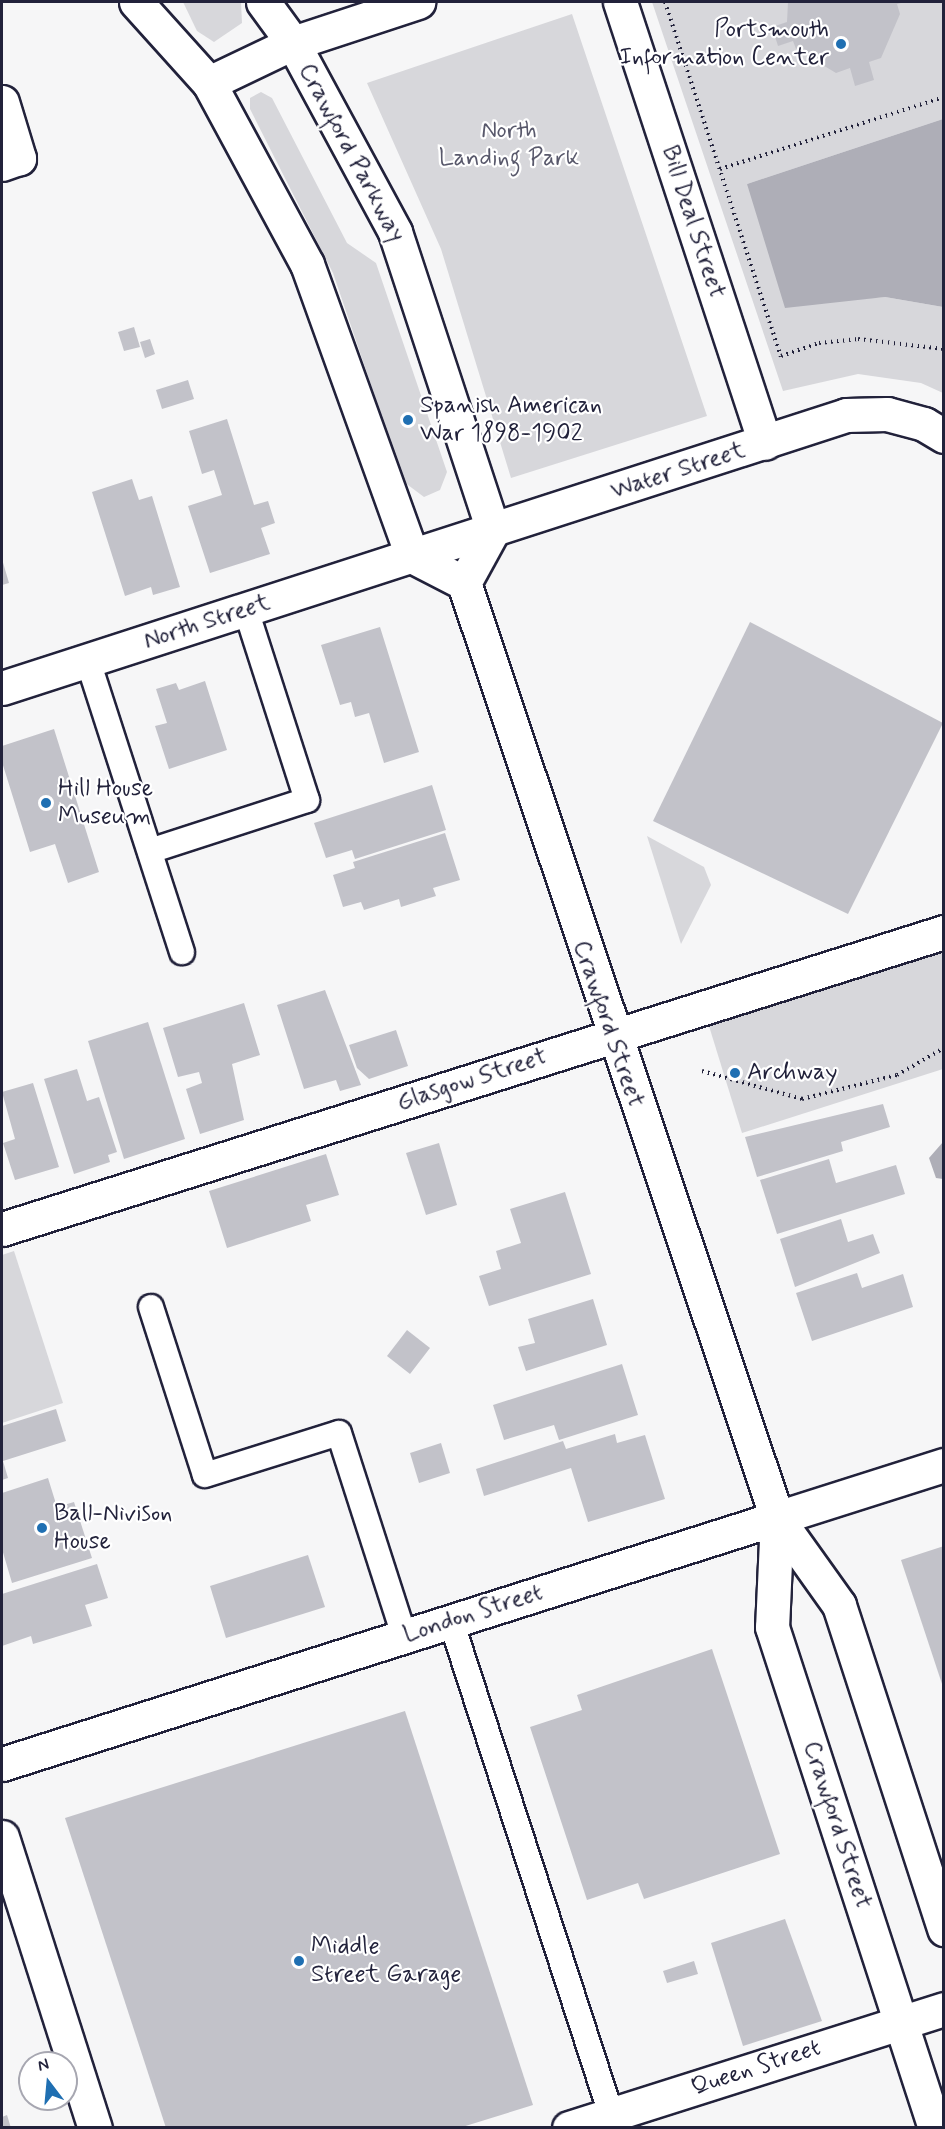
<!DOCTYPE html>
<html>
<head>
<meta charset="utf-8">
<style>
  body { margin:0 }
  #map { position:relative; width:945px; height:2129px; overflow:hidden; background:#f6f6f7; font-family:Mynerve,sans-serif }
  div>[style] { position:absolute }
  .green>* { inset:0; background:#d7d7db }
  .water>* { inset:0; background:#aeaeb7 }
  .building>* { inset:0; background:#c2c2c9 }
  .path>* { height:4px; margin-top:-2px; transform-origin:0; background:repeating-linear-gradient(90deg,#22223b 0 1.5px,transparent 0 6px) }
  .roads { filter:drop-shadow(2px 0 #22223b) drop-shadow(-2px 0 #22223b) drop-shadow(0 2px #22223b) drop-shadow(0 -2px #22223b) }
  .lane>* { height:24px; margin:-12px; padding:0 12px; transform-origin:12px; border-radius:12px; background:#fff }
  .street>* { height:33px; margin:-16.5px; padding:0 16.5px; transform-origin:16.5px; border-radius:16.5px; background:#fff }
  .secondary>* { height:33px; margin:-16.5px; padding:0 16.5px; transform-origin:16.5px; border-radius:16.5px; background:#fff }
  .dots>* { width:16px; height:16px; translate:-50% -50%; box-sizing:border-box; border:3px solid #fff; border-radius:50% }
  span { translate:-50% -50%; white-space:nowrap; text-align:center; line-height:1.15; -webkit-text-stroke:4.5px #fff; paint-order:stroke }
  .poi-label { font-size:24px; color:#22223b }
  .right { translate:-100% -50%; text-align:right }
  .left { translate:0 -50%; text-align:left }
  .park-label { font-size:24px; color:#58586b }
  .street-label { font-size:24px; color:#22223b }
  .frame { position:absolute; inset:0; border:3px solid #22223b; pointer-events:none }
  .north { position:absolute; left:18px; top:2051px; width:60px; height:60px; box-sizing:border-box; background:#fff; border:2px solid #a7a7b1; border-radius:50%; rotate:344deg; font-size:16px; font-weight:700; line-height:24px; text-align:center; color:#22223b }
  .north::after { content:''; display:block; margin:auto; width:21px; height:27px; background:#1f6fb2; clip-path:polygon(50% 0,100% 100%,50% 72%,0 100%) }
</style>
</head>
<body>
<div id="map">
  <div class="green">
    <i style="clip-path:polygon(183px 2px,241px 2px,242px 23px,214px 42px,197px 31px)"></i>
    <i style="clip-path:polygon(652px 2px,943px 2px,943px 119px,747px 184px,839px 300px,885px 297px,943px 307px,943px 393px,921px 383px,858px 374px,783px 391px)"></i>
    <i style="clip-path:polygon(572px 14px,707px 416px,511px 478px,441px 249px,367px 83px)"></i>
    <i style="clip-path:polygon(261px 92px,272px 98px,347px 243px,376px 263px,447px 472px,440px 490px,424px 497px,404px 482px,333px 273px,250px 109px,250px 98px)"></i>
    <i style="clip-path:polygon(647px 836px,704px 867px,711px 885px,681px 944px)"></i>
    <i style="clip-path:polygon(943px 952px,943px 1069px,742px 1133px,709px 1026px)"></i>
    <i style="clip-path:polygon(14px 1251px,63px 1403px,2px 1423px,2px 1255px)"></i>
  </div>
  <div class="water">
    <i style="clip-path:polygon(943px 119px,943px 307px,885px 297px,785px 308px,747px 184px)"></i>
    <i style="clip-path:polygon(943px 1142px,943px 1179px,936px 1178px,929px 1158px)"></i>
  </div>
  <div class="building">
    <i style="clip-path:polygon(788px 2px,905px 2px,897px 4px,900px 14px,881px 58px,869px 62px,874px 80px,855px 86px,850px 68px,836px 73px,796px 49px,793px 41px,778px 46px,772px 27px,787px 22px)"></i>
    <i style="clip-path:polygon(134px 327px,140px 347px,124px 351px,118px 332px)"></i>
    <i style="clip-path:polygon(150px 339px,155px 354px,145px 358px,140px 342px)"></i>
    <i style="clip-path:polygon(188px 380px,194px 399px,162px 409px,156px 390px)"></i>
    <i style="clip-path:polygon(227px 419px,254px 505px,268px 501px,275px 523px,261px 528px,270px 554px,210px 573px,188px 506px,222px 495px,214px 470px,202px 474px,189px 431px)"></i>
    <i style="clip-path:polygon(132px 479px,139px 500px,152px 496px,180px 587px,153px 595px,151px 587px,125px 596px,92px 492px)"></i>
    <i style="clip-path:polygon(2px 559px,9px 583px,2px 585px)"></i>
    <i style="clip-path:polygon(750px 622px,943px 723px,848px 914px,653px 821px)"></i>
    <i style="clip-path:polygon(380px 627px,419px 752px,384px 763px,369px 713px,355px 717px,351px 702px,340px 705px,321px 645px)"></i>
    <i style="clip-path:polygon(205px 681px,227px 750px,169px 769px,155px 726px,167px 723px,156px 689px,176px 683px,179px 690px)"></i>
    <i style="clip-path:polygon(54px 729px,99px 872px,68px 883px,55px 844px,30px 852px,2px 762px,2px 746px)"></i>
    <i style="clip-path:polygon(432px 785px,446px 830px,355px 859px,352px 850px,326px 858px,314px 823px)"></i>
    <i style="clip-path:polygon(445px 833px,460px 880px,433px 888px,436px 896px,401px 907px,399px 899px,364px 910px,361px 902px,343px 907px,333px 875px,355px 868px,353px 862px)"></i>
    <i style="clip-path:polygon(325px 990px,361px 1085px,340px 1091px,336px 1080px,304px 1089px,277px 1005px)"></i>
    <i style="clip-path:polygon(244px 1003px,260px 1055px,232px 1064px,244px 1120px,200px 1134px,186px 1089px,202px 1083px,199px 1072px,178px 1077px,163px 1028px)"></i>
    <i style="clip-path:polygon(148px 1022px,185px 1139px,124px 1159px,88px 1041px)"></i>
    <i style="clip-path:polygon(396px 1030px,408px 1066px,369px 1079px,357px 1068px,349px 1045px)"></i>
    <i style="clip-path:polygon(77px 1069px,87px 1101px,99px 1097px,117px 1152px,108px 1155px,110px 1162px,74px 1174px,44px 1079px)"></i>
    <i style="clip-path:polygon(33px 1083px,59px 1167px,15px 1180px,3px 1143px,15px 1139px,2px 1092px)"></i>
    <i style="clip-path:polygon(883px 1104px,890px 1127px,841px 1142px,843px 1151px,757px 1177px,745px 1137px)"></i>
    <i style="clip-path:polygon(439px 1143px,457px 1205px,426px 1215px,406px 1153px)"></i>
    <i style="clip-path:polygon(326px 1154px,339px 1195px,306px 1205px,311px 1221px,227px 1248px,209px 1191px)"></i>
    <i style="clip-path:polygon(829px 1159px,836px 1183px,896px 1165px,905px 1194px,777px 1234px,760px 1180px)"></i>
    <i style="clip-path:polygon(565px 1192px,591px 1274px,489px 1306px,479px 1276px,501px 1269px,496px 1251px,521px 1243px,510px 1209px)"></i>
    <i style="clip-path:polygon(841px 1219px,848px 1242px,873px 1234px,880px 1253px,795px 1287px,780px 1239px)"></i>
    <i style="clip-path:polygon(857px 1273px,862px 1288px,903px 1274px,913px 1307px,812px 1341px,796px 1293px)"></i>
    <i style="clip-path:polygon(593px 1299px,607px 1345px,526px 1371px,518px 1347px,535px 1343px,528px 1319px)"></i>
    <i style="clip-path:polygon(407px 1330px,430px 1348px,410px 1374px,387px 1356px)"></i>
    <i style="clip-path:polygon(622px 1364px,638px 1415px,559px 1440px,554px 1425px,504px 1440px,493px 1405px)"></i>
    <i style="clip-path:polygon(56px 1409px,66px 1441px,3px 1461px,8px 1478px,2px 1480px,2px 1426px)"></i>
    <i style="clip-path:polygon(615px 1434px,617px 1443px,645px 1435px,665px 1499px,588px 1522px,571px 1468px,484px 1496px,476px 1469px,563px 1441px,566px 1449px)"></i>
    <i style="clip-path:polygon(441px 1443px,450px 1473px,419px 1483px,410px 1453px)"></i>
    <i style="clip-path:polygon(48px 1478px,57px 1507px,74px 1502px,92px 1558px,12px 1583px,2px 1549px,2px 1493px)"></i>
    <i style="clip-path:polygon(944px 1546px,944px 1687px,943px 1687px,901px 1560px)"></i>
    <i style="clip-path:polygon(308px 1555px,325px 1607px,226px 1638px,210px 1586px)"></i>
    <i style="clip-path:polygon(97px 1564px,108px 1598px,85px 1605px,92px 1626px,33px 1644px,31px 1636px,2px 1646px,2px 1594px)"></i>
    <i style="clip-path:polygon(712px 1649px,780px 1854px,644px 1899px,638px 1883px,587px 1900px,530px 1727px,582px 1710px,577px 1695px)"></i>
    <i style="clip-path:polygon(405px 1711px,533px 2105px,459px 2128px,166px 2128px,65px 1818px)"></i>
    <i style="clip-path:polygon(785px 1919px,822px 2021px,743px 2046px,711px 1943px)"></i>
    <i style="clip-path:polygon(694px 1961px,698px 1974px,667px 1983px,663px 1971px)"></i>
    <i style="clip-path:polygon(7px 2115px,11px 2128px,2px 2128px,2px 2117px)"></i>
  </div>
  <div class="path">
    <i style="left:665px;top:2px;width:373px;rotate:71.9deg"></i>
    <i style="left:781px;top:356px;width:40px;rotate:-18.9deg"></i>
    <i style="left:819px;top:343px;width:39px;rotate:-6deg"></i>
    <i style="left:858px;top:339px;width:87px;rotate:6.6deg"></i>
    <i style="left:720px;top:169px;width:235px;rotate:-17.8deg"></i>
    <i style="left:702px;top:1071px;width:104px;rotate:15.6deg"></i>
    <i style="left:802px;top:1099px;width:98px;rotate:-14.2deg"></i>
    <i style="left:897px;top:1075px;width:54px;rotate:-29.9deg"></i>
  </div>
  <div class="roads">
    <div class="lane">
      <i style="left:88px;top:661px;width:306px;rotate:72.1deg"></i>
      <i style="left:150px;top:851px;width:165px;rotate:-18deg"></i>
      <i style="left:307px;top:800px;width:200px;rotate:-107.8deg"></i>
      <i style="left:151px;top:1307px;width:176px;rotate:72.2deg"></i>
      <i style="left:205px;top:1475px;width:140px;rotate:-17.4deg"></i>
      <i style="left:339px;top:1433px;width:213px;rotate:72.2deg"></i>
      <i style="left:451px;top:1621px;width:518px;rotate:72.02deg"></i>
    </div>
    <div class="street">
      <i style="left:620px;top:2px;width:464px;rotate:71.8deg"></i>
      <i style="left:209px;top:83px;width:93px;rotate:-25.5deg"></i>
      <i style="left:293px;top:43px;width:132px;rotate:-18.2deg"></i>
      <i style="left:2px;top:102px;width:59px;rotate:73.1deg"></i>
      <i style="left:19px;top:158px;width:18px;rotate:161deg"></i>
      <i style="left:2px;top:688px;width:887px;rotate:-17.92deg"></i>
      <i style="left:846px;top:415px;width:41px;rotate:-1.4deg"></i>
      <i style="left:887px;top:414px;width:38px;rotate:15deg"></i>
      <i style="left:924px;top:424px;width:23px;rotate:31deg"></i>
      <i style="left:2px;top:1229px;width:988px;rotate:-17.5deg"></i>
      <i style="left:777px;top:1518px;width:175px;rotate:-17.6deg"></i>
      <i style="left:2px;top:1837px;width:305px;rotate:72.3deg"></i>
      <i style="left:569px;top:2128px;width:393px;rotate:-17.6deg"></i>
    </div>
    <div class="secondary">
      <i style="left:136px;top:2px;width:109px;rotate:48deg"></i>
      <i style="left:209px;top:83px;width:206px;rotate:61.6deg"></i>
      <i style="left:307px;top:264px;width:310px;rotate:70.2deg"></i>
      <i style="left:412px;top:556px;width:59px;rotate:27.4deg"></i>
      <i style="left:464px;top:583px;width:986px;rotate:71.49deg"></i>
      <i style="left:777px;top:1518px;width:107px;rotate:54.5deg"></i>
      <i style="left:839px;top:1605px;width:341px;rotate:72deg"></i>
      <i style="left:263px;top:2px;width:51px;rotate:53.8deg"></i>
      <i style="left:293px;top:43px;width:215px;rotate:61.6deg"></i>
      <i style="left:395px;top:232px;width:314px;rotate:71.8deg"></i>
      <i style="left:493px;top:530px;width:60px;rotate:118.7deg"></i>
      <i style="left:777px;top:1518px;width:109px;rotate:92.6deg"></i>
      <i style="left:772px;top:1627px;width:527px;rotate:71.98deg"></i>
      <i style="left:2px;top:1764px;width:813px;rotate:-17.61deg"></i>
    </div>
  </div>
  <div class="dots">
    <i style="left:841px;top:44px;background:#1f6fb2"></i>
    <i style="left:408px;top:420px;background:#1f6fb2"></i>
    <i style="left:46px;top:803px;background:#1f6fb2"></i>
    <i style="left:735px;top:1073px;background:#1f6fb2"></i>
    <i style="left:42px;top:1528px;background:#1f6fb2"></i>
    <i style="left:299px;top:1961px;background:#1f6fb2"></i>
  </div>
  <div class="poi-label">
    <span class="right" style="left:829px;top:44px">Portsmouth<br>Information Center</span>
    <span class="left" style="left:420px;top:420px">Spanish American<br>War 1898-1902</span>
    <span class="left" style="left:58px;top:803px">Hill House<br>Museum</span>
    <span class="left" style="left:747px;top:1073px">Archway</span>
    <span class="left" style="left:54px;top:1528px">Ball-Nivison<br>House</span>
    <span class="left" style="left:311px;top:1961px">Middle<br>Street Garage</span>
  </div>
  <div class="park-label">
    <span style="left:509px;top:145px">North<br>Landing Park</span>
  </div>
  <div class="street-label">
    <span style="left:351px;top:153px;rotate:62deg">Crawford Parkway</span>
    <span style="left:693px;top:222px;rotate:72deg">Bill Deal Street</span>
    <span style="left:678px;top:471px;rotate:-18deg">Water Street</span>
    <span style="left:207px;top:622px;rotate:-18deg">North Street</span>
    <span style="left:608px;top:1024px;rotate:71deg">Crawford Street</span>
    <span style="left:472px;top:1080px;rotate:-18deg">Glasgow Street</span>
    <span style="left:473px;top:1614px;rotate:-18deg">London Street</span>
    <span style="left:837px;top:1825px;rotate:72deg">Crawford Street</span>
    <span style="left:756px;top:2068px;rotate:-18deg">Queen Street</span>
  </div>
  <div class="frame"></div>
  <div class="north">N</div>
</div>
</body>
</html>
